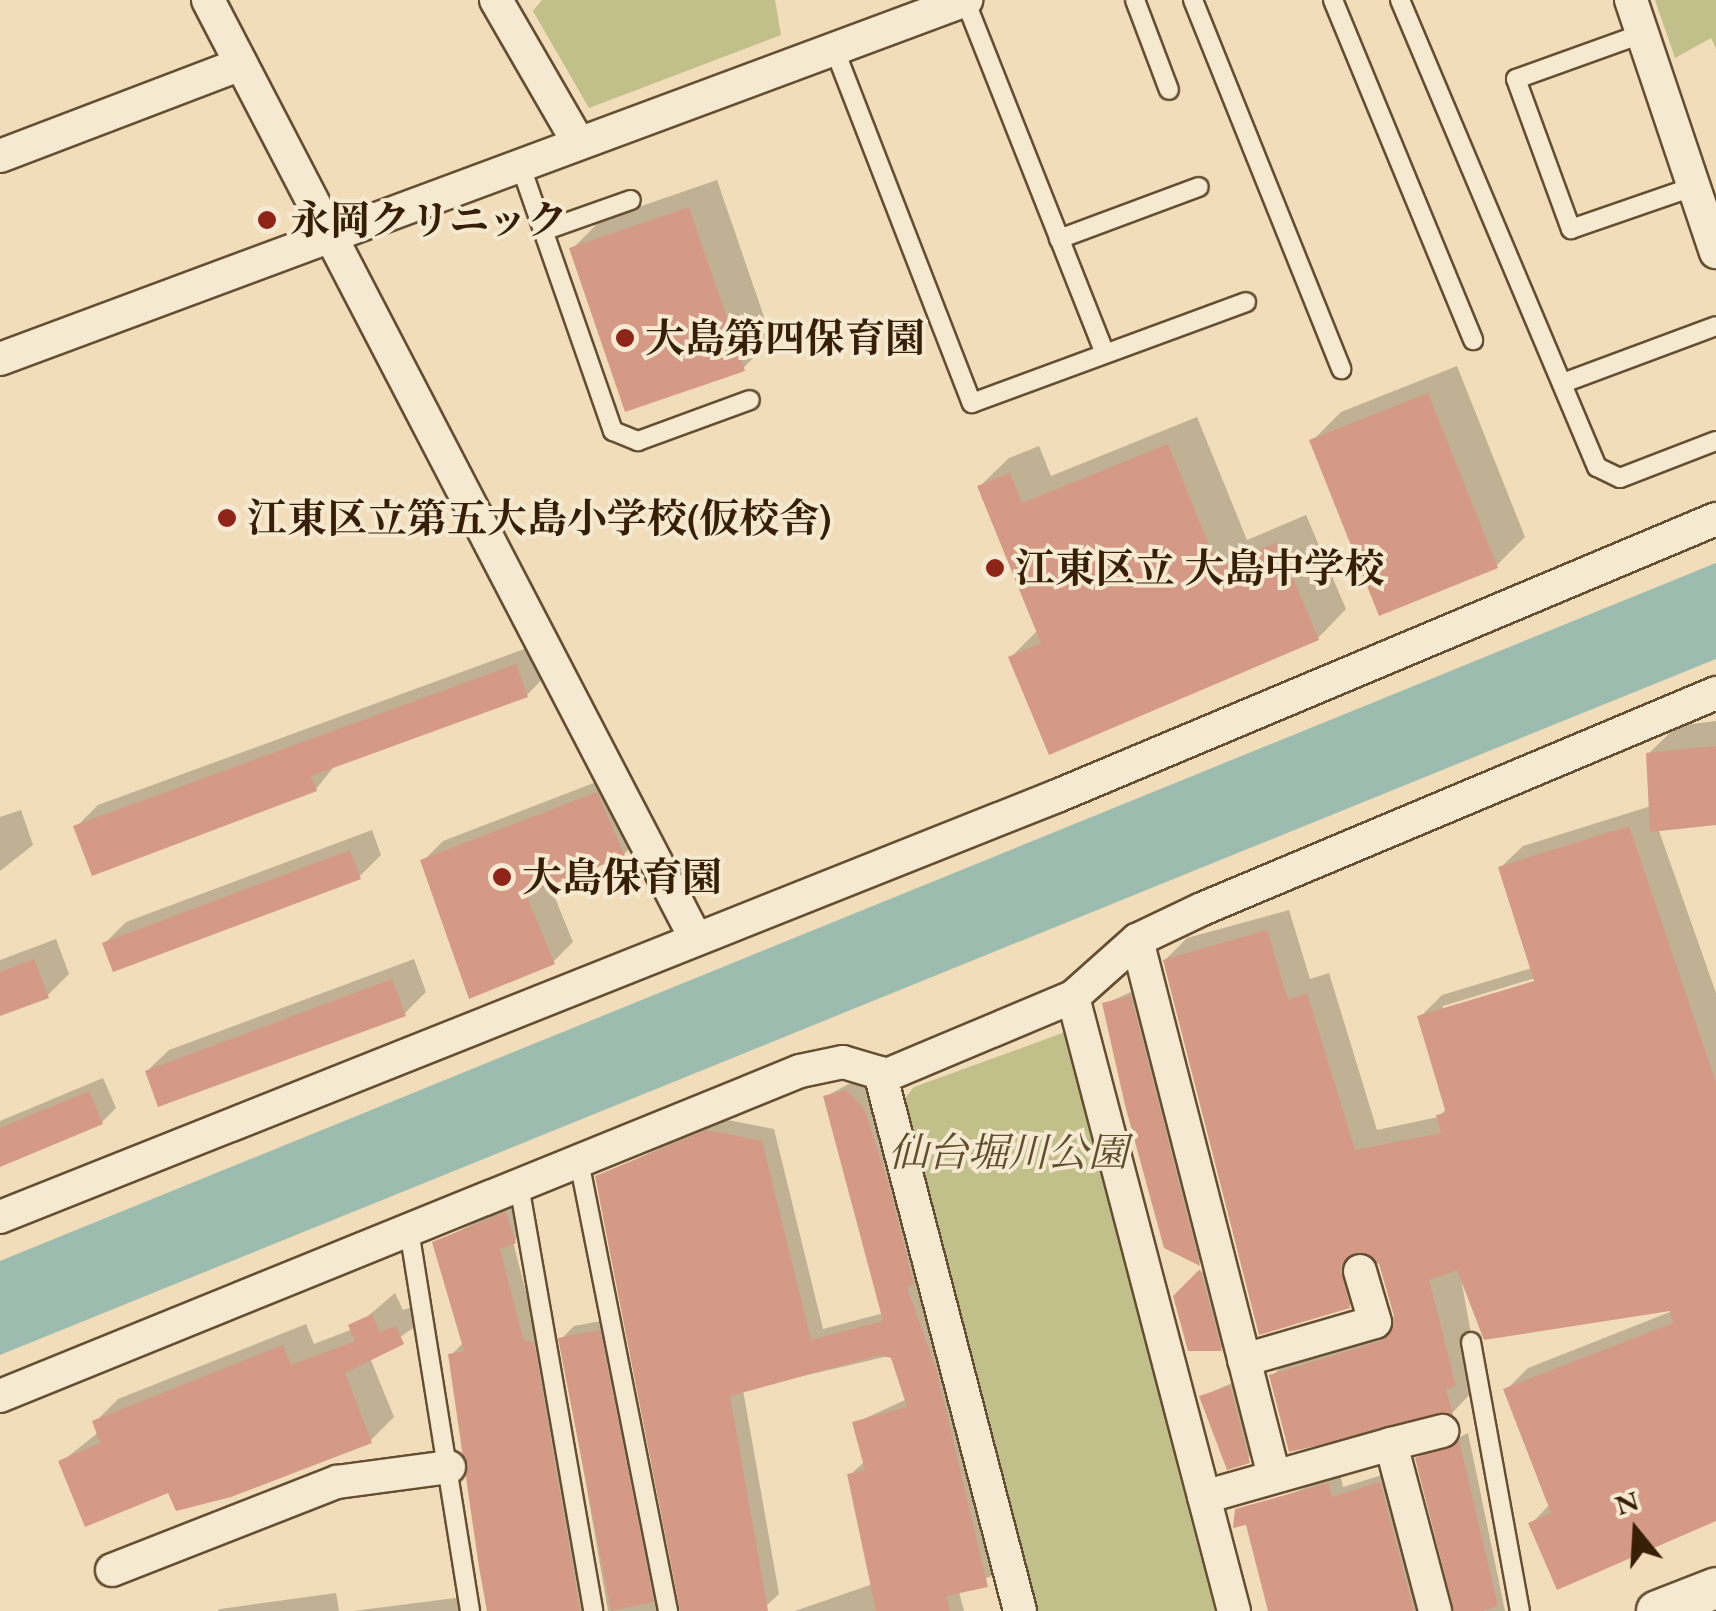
<!DOCTYPE html>
<html>
<head>
<meta charset="utf-8">
<style>
  body { margin:0 }
  #map { position:relative; width:1716px; height:1611px; overflow:hidden; background:#f1ddb9; font-family:"EB Garamond","Noto Serif JP",serif }
  div>[style] { position:absolute }
  .green>* { inset:0; background:#c1bf8a }
  .water>* { inset:0; background:#9bbcae }
  .shadow>* { inset:0; background:#0003 }
  .building>* { inset:0; background:#d59a85 }
  .roads { filter:drop-shadow(2px 0 #654e31) drop-shadow(-2px 0 #654e31) drop-shadow(0 2px #654e31) drop-shadow(0 -2px #654e31) }
  .service>* { height:18px; margin:-9px; padding:0 9px; transform-origin:9px; border-radius:9px; background:#f6e9d2 }
  .minor>* { height:32px; margin:-16px; padding:0 16px; transform-origin:16px; border-radius:16px; background:#f6e9d2 }
  .tertiary>* { height:40px; margin:-20px; padding:0 20px; transform-origin:20px; border-radius:20px; background:#f6e9d2 }
  .dots>* { width:28px; height:28px; translate:-50% -50%; box-sizing:border-box; border:5px solid #f6e9d2; border-radius:50% }
  span { translate:-50% -50%; white-space:nowrap; text-align:center; line-height:1.15; -webkit-text-stroke:8px #f6e9d2; paint-order:stroke }
  .poi-label { font-size:40px; color:#361f04; font-weight:700 }
  .left { translate:0 -50%; text-align:left }
  .park-label { font-size:40px; color:#604f2c; font-style:italic }
  .north { position:absolute; left:1586px; top:1481px; width:100px; height:100px; -webkit-text-stroke:8px #f6e9d2; paint-order:stroke; rotate:342deg; font-size:28px; font-weight:700; line-height:40px; text-align:center; color:#361f04 }
  .north::after { content:''; display:block; margin:auto; width:35px; height:45px; background:#361f04; clip-path:polygon(50% 0,100% 100%,50% 72%,0 100%) }
</style>
</head>
<body>
<div id="map">
  <div class="green">
    <i style="clip-path:polygon(542px 0,775px 0,781px 35px,589px 108px,533px 11px)"></i>
    <i style="clip-path:polygon(1655px 0,1716px 0,1716px 49px,1711px 38px,1675px 58px)"></i>
    <i style="clip-path:polygon(1068px 1031px,1184px 1494px,1215px 1611px,1037px 1611px,903px 1101px,914px 1087px)"></i>
  </div>
  <div class="water">
    <i style="clip-path:polygon(1716px 563px,1716px 659px,0 1355px,0 1261px)"></i>
  </div>
  <div class="shadow">
    <i style="clip-path:polygon(717px 180px,772px 340px,743px 368px,572px 249px,601px 220px)"></i>
    <i style="clip-path:polygon(1457px 366px,1525px 537px,1496px 566px,1312px 441px,1341px 412px)"></i>
    <i style="clip-path:polygon(1197px 417px,1247px 540px,1306px 515px,1346px 609px,1318px 638px,1011px 657px,1038px 630px,980px 486px,1009px 458px,1039px 446px,1051px 476px)"></i>
    <i style="clip-path:polygon(538px 644px,548px 673px,527px 695px,336px 764px,316px 789px,76px 827px,98px 805px)"></i>
    <i style="clip-path:polygon(evenodd,1716px 721px,1716px 819px,1658px 828px,1716px 993px,1716px 1512px,1531px 1524px,1550px 1504px,1506px 1390px,1528px 1368px,1675px 1310px,1459px 1267px,1476px 1362px,1473px 1391px,1452px 1413px,1272px 1376px,1294px 1354px,1395px 1318px,1381px 1264px,1362px 1246px,1371px 1284px,1349px 1306px,1165px 960px,1187px 938px,1289px 910px,1310px 979px,1329px 973px,1377px 1130px,1438px 1117px,1447px 1108px,1420px 1017px,1442px 995px,1532px 968px,1501px 867px,1523px 846px,1651px 806px,1648px 754px,1677px 726px,1716px 721px,1545px 975px,1546px 980px,1443px 1011px,1443px 1006px,1545px 975px)"></i>
    <i style="clip-path:polygon(617px 774px,643px 835px,624px 854px,549px 883px,573px 942px,553px 962px,423px 861px,443px 841px)"></i>
    <i style="clip-path:polygon(21px 810px,33px 845px,0 871px,0 817px)"></i>
    <i style="clip-path:polygon(372px 830px,381px 855px,359px 877px,104px 944px,126px 922px)"></i>
    <i style="clip-path:polygon(56px 939px,69px 974px,47px 996px,0 1013px,0 960px)"></i>
    <i style="clip-path:polygon(414px 959px,426px 992px,404px 1014px,147px 1071px,169px 1050px)"></i>
    <i style="clip-path:polygon(1140px 988px,1208px 1255px,1199px 1263px,1104px 1004px)"></i>
    <i style="clip-path:polygon(103px 1078px,116px 1108px,102px 1122px,0 1164px,0 1121px)"></i>
    <i style="clip-path:polygon(859px 1078px,876px 1095px,1000px 1572px,959px 1591px,964px 1611px,795px 1611px,873px 1584px,850px 1475px,865px 1461px,855px 1423px,907px 1399px,893px 1355px,743px 1390px,779px 1594px,766px 1606px,743px 1611px,608px 1611px,561px 1339px,574px 1326px,612px 1319px,668px 1601px,683px 1610px,598px 1177px,722px 1119px,774px 1129px,823px 1329px,884px 1313px,825px 1097px)"></i>
    <i style="clip-path:polygon(518px 1201px,528px 1228px,513px 1242px,535px 1327px,546px 1331px,592px 1600px,606px 1611px,492px 1611px,451px 1355px,464px 1342px,435px 1243px)"></i>
    <i style="clip-path:polygon(1207px 1266px,1227px 1343px,1220px 1349px,1176px 1297px)"></i>
    <i style="clip-path:polygon(395px 1293px,403px 1310px,420px 1304px,426px 1319px,370px 1358px,394px 1417px,371px 1440px,177px 1508px,169px 1490px,61px 1462px,99px 1432px,95px 1422px,118px 1399px,306px 1324px,314px 1344px,353px 1329px)"></i>
    <i style="clip-path:polygon(1237px 1381px,1255px 1454px,1228px 1467px,1202px 1396px)"></i>
    <i style="clip-path:polygon(1468px 1433px,1505px 1611px,1463px 1611px,1418px 1459px)"></i>
    <i style="clip-path:polygon(1392px 1472px,1436px 1611px,1276px 1611px,1248px 1522px,1233px 1518px,1340px 1473px,1343px 1487px)"></i>
    <i style="clip-path:polygon(336px 1593px,339px 1611px,217px 1611px,220px 1609px)"></i>
    <i style="clip-path:polygon(471px 1596px,473px 1611px,353px 1611px)"></i>
  </div>
  <div class="building">
    <i style="clip-path:polygon(689px 207px,745px 371px,625px 412px,569px 248px)"></i>
    <i style="clip-path:polygon(1428px 393px,1498px 568px,1379px 616px,1309px 440px)"></i>
    <i style="clip-path:polygon(1168px 444px,1218px 567px,1278px 542px,1319px 640px,1049px 755px,1008px 657px,1041px 643px,977px 486px,1010px 473px,1022px 503px)"></i>
    <i style="clip-path:polygon(516px 664px,528px 697px,311px 776px,317px 791px,92px 876px,73px 826px)"></i>
    <i style="clip-path:polygon(1716px 746px,1716px 825px,1650px 832px,1646px 753px)"></i>
    <i style="clip-path:polygon(597px 792px,625px 856px,526px 895px,555px 964px,469px 999px,420px 860px)"></i>
    <i style="clip-path:polygon(1629px 826px,1716px 1083px,1716px 1521px,1557px 1590px,1528px 1523px,1551px 1513px,1503px 1389px,1673px 1323px,1670px 1311px,1484px 1340px,1457px 1270px,1429px 1280px,1456px 1386px,1446px 1389px,1453px 1415px,1289px 1452px,1269px 1375px,1381px 1341px,1394px 1316px,1379px 1264px,1355px 1252px,1340px 1267px,1350px 1308px,1259px 1335px,1163px 960px,1267px 930px,1288px 1000px,1307px 993px,1355px 1150px,1441px 1133px,1436px 1115px,1446px 1113px,1417px 1016px,1534px 981px,1498px 867px)"></i>
    <i style="clip-path:polygon(350px 850px,361px 879px,113px 972px,102px 943px)"></i>
    <i style="clip-path:polygon(34px 959px,49px 998px,0 1016px,0 972px)"></i>
    <i style="clip-path:polygon(392px 979px,406px 1016px,158px 1107px,145px 1071px)"></i>
    <i style="clip-path:polygon(1131px 996px,1200px 1266px,1164px 1248px,1125px 1105px,1102px 1003px)"></i>
    <i style="clip-path:polygon(846px 1090px,864px 1108px,888px 1182px,914px 1285px,907px 1287px,936px 1369px,988px 1587px,946px 1596px,950px 1611px,876px 1611px,847px 1474px,865px 1470px,852px 1422px,907px 1407px,891px 1358px,880px 1355px,730px 1396px,768px 1611px,680px 1611px,595px 1176px,707px 1130px,762px 1141px,811px 1340px,883px 1321px,823px 1096px)"></i>
    <i style="clip-path:polygon(89px 1091px,103px 1124px,0 1167px,0 1128px)"></i>
    <i style="clip-path:polygon(506px 1212px,516px 1243px,500px 1249px,523px 1339px,534px 1343px,580px 1611px,487px 1611px,479px 1567px,448px 1354px,464px 1351px,432px 1242px)"></i>
    <i style="clip-path:polygon(1200px 1269px,1222px 1351px,1188px 1351px,1173px 1296px)"></i>
    <i style="clip-path:polygon(372px 1314px,380px 1332px,396px 1326px,404px 1344px,345px 1373px,372px 1443px,231px 1497px,176px 1511px,168px 1493px,85px 1527px,58px 1461px,100px 1443px,92px 1421px,283px 1345px,291px 1365px,355px 1341px,348px 1325px)"></i>
    <i style="clip-path:polygon(600px 1330px,654px 1602px,611px 1611px,558px 1338px)"></i>
    <i style="clip-path:polygon(1230px 1386px,1250px 1463px,1227px 1470px,1199px 1396px)"></i>
    <i style="clip-path:polygon(1459px 1440px,1498px 1606px,1482px 1611px,1454px 1611px,1415px 1458px)"></i>
    <i style="clip-path:polygon(1380px 1482px,1414px 1611px,1268px 1611px,1246px 1525px,1233px 1528px,1235px 1509px,1328px 1483px,1332px 1497px)"></i>
  </div>
  <div class="roads">
    <div class="service">
      <i style="left:965px;top:0;width:380px;rotate:68.4deg"></i>
      <i style="left:1135px;top:0;width:96px;rotate:69.3deg"></i>
      <i style="left:1193px;top:0;width:398px;rotate:68.1deg"></i>
      <i style="left:1333px;top:0;width:368px;rotate:67.6deg"></i>
      <i style="left:1400px;top:0;width:507px;rotate:67.13deg"></i>
      <i style="left:1597px;top:467px;width:25px;rotate:26deg"></i>
      <i style="left:1620px;top:478px;width:103px;rotate:-21.1deg"></i>
      <i style="left:1644px;top:33px;width:136px;rotate:160.2deg"></i>
      <i style="left:1516px;top:79px;width:160px;rotate:69.9deg"></i>
      <i style="left:1571px;top:229px;width:131px;rotate:-19.1deg"></i>
      <i style="left:834px;top:48px;width:381px;rotate:68.8deg"></i>
      <i style="left:972px;top:403px;width:292px;rotate:-20.2deg"></i>
      <i style="left:520px;top:164px;width:283px;rotate:70.8deg"></i>
      <i style="left:613px;top:431px;width:27px;rotate:22deg"></i>
      <i style="left:638px;top:441px;width:119px;rotate:-20.1deg"></i>
      <i style="left:543px;top:231px;width:93px;rotate:-19.4deg"></i>
      <i style="left:1059px;top:239px;width:149px;rotate:-20.4deg"></i>
      <i style="left:1563px;top:383px;width:163px;rotate:-20.4deg"></i>
      <i style="left:579px;top:1161px;width:459px;rotate:78.8deg"></i>
      <i style="left:519px;top:1185px;width:432px;rotate:80.1deg"></i>
      <i style="left:409px;top:1230px;width:386px;rotate:80.9deg"></i>
      <i style="left:1471px;top:1342px;width:273px;rotate:79.7deg"></i>
    </div>
    <div class="minor">
      <i style="left:208px;top:0;width:1058px;rotate:62.54deg"></i>
      <i style="left:496px;top:0;width:164px;rotate:60deg"></i>
      <i style="left:1631px;top:0;width:266px;rotate:71.4deg"></i>
      <i style="left:0;top:156px;width:258px;rotate:-20.9deg"></i>
      <i style="left:0;top:359px;width:1031px;rotate:-20.39deg"></i>
      <i style="left:1137px;top:940px;width:553px;rotate:75.66deg"></i>
      <i style="left:1073px;top:997px;width:635px;rotate:75.31deg"></i>
      <i style="left:880px;top:1073px;width:556px;rotate:75.41deg"></i>
      <i style="left:0;top:1217px;width:1138px;rotate:-21.72deg"></i>
      <i style="left:1057px;top:796px;width:715px;rotate:-22.8deg"></i>
      <i style="left:1244px;top:1360px;width:136px;rotate:-16.2deg"></i>
      <i style="left:1375px;top:1322px;width:53px;rotate:-106.4deg"></i>
      <i style="left:0;top:1396px;width:863px;rotate:-22.11deg"></i>
      <i style="left:800px;top:1071px;width:44px;rotate:-11.8deg"></i>
      <i style="left:843px;top:1062px;width:46px;rotate:16.5deg"></i>
      <i style="left:887px;top:1075px;width:202px;rotate:-22.8deg"></i>
      <i style="left:1073px;top:997px;width:86px;rotate:-41.7deg"></i>
      <i style="left:1137px;top:940px;width:72px;rotate:-25.5deg"></i>
      <i style="left:1202px;top:909px;width:558px;rotate:-22.79deg"></i>
      <i style="left:1391px;top:1444px;width:53px;rotate:-14.3deg"></i>
      <i style="left:1204px;top:1497px;width:194px;rotate:-15.8deg"></i>
      <i style="left:1391px;top:1444px;width:173px;rotate:75.2deg"></i>
      <i style="left:112px;top:1570px;width:242px;rotate:-21.4deg"></i>
      <i style="left:337px;top:1482px;width:113px;rotate:-7.6deg"></i>
    </div>
    <div class="tertiary">
      <i style="left:1657px;top:1611px;width:63px;rotate:-21.3deg"></i>
    </div>
  </div>
  <div class="dots">
    <i style="left:267px;top:220px;background:#8f2418"></i>
    <i style="left:625px;top:338px;background:#8f2418"></i>
    <i style="left:227px;top:518px;background:#8f2418"></i>
    <i style="left:995px;top:568px;background:#8f2418"></i>
    <i style="left:502px;top:877px;background:#8f2418"></i>
  </div>
  <div class="poi-label">
    <span class="left" style="left:290px;top:220px">永岡クリニック</span>
    <span class="left" style="left:645px;top:338px">大島第四保育園</span>
    <span class="left" style="left:247px;top:518px">江東区立第五大島小学校(仮校舎)</span>
    <span class="left" style="left:1015px;top:568px">江東区立 大島中学校</span>
    <span class="left" style="left:522px;top:877px">大島保育園</span>
  </div>
  <div class="park-label">
    <span style="left:1008px;top:1152px">仙台堀川公園</span>
  </div>
  <div class="north">N</div>
</div>
</body>
</html>
